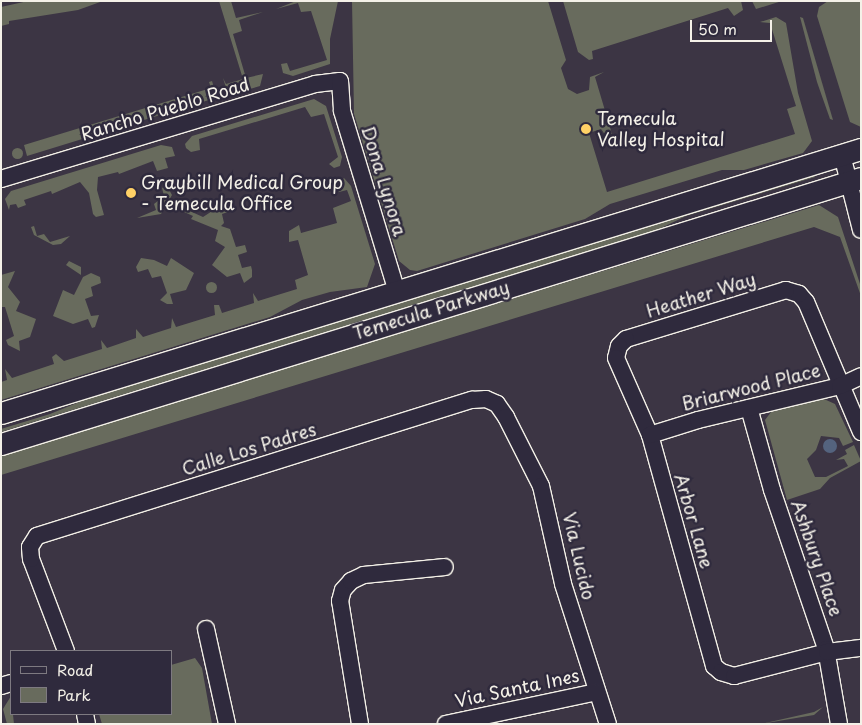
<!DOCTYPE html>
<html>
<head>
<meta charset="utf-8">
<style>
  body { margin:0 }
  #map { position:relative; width:862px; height:725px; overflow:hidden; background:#3c3544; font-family:"Playpen Sans",sans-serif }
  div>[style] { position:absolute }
  .green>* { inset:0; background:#686b5d }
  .round { border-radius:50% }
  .water>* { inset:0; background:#54637e }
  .roads { filter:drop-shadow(1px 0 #f4f1e8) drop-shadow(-1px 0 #f4f1e8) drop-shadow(0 1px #f4f1e8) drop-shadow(0 -1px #f4f1e8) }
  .minor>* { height:16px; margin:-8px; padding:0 8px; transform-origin:8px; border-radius:8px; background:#2f2a3d }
  .major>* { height:21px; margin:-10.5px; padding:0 10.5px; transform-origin:10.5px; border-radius:10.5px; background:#2f2a3d }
  .dots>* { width:14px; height:14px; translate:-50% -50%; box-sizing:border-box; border:2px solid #2f2a3d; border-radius:50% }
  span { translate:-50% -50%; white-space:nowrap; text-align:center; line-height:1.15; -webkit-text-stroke:5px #2f2a3d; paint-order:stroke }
  .street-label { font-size:18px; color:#f4f1e8 }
  .poi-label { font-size:18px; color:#f4f1e8 }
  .left { translate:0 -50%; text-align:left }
  .frame { position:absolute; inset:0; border:2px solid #f4f1e8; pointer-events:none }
  .legend { position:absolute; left:10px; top:650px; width:162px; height:65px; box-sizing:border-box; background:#2f2a3d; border:1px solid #7e7a81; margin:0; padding:6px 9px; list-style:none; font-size:15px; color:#f4f1e8 }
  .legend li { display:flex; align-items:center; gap:10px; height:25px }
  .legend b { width:25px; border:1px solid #7e7a81 }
  .scale { position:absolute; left:690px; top:20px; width:82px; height:22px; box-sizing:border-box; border:2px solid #f4f1e8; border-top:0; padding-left:6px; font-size:15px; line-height:18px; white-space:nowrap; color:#f4f1e8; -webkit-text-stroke:4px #2f2a3d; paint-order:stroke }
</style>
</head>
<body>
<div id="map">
  <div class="green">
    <i style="clip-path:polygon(28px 1px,103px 1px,78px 10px,9px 21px,9px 24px,1px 26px,1px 7px)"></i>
    <i style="clip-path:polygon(219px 1px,231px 1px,236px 18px,263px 12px,239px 20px,242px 31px,233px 34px,246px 78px,263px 74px,260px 86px,236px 93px,227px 91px,223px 78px,226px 84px,243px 79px)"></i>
    <i style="clip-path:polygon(296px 1px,338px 1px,330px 39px,330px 64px,293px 76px,283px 73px,281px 64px,287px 63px,290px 71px,327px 60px,311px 11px,301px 12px,298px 3px,276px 9px)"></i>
    <i style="clip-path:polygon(352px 1px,548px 1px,566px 60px,561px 68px,568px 89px,577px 94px,589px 90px,590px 77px,604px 72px,595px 77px,612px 134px,606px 136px,601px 129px,589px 133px,607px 192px,795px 134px,787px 109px,796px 106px,770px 23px,760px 22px,776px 17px,786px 23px,798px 93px,812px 141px,803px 153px,744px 170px,722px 170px,610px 204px,585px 219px,417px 271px,410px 270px,399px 261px,354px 114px)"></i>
    <i style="clip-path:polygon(563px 1px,741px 1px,743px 10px,734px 16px,728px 8px,592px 51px,593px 59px,589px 60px,578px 52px)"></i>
    <i style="clip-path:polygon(752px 1px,782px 1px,756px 9px)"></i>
    <i style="clip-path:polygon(828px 1px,861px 1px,861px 127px,850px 122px,817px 16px,819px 7px)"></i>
    <i style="clip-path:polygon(800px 17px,803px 18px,833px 120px,830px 119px,817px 82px)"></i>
    <i style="clip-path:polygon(212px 81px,216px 94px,209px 100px,27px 156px,24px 145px,211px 88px,209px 82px)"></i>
    <i style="clip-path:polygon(314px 99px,326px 106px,342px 157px,340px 166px,334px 168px,329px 164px,338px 157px,324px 114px,311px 117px,305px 107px,199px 139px,200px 150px,191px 152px,186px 148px,185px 144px,192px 136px)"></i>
    <i style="clip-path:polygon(161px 145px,172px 147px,175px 156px,165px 158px,168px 168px,157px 171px,153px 161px,119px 174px,118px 172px,98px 177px,97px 190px,104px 215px,96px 217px,93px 214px,89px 193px,80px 182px,52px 194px,51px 191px,24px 200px,26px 205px,18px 208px,16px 204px,10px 205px,9px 210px,5px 199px,11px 191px)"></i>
    <i class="round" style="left:11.5px;top:147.5px;width:11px;height:11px"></i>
    <i style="clip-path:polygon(815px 174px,815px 177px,686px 216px,657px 230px,1px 432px,1px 429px,50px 414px,106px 391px)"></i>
    <i style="clip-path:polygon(344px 178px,351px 186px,375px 264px,367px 287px,330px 292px,302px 300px,270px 317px,1px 400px,1px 382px,7px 380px,5px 369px,12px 378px,54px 364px,52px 357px,56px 354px,64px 361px,102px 349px,101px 340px,107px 348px,136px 338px,136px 329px,143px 337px,171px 328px,172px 318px,176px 327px,215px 315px,214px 305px,219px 305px,222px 313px,254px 303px,253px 293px,258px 301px,297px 289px,295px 280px,308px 275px,298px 240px,289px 242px,289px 231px,299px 225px,301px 233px,337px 223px,333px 208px,351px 201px,347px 190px,339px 192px,335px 187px)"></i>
    <i style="clip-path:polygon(167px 186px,172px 195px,161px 214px,137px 218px,156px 210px,154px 204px,164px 196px,162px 188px)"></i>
    <i style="clip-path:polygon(226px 202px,234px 210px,222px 214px,224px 223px,221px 226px,230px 229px,236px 247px,245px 245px,247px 252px,238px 255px,242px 268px,251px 266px,252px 270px,252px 277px,244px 283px,240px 273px,227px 277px,212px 265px,225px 247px,215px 241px,218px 230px,191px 219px,193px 216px,182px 211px,183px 208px,203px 217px)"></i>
    <i style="clip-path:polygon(819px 205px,838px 217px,861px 287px,861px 296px,840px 237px,814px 227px,1px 475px,1px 455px)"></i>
    <i style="clip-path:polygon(34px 226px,37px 236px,44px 234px,50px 242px,70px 236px,61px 244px,53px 245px,34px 235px,31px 227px)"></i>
    <i style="clip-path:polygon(141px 258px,154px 260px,167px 266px,171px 258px,194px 273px,186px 290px,170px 294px,173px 304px,167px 304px,160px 300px,167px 293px,161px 276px,152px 278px,148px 269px,138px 272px,136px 267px)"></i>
    <i style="clip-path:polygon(69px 261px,81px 267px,81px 275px,66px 265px)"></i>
    <i style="clip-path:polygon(15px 271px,8px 287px,20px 302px,16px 311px,36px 319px,30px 337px,19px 341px,20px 351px,8px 345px,6px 340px,14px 336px,5px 307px,1px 307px,1px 275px)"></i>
    <i style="clip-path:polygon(91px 273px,100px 277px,101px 283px,91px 287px,93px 296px,85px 299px,91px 316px,99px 315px,95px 327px,92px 328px,88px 319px,73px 324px,53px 316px,63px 290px,74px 295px,83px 277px)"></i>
    <i class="round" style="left:205.5px;top:281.5px;width:11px;height:11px"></i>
    <i style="clip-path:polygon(824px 399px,835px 404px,853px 442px,843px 446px,839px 438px,821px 436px,816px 450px,807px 459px,815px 477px,826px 477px,848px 466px,844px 459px,836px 460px,847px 454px,845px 450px,854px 445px,861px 461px,830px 478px,820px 489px,787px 500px,765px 420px,771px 412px)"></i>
    <i style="clip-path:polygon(195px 658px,202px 668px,212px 724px,102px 724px,99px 714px,171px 714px,171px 665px)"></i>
    <i style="clip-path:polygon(11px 696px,14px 724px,7px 724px,3px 709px)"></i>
    <i style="clip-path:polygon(823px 707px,814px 715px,761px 724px,814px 712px)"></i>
  </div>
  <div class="water">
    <i class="round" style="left:823px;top:439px;width:14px;height:14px"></i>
  </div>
  <div class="roads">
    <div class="minor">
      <i style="left:842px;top:155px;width:77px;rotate:75.8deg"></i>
      <i style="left:1px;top:179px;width:328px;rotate:-16.8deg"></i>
      <i style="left:315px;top:84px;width:25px;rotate:-7deg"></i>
      <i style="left:340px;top:81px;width:30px;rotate:86deg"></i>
      <i style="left:342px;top:111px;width:189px;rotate:73.1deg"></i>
      <i style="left:749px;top:408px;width:85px;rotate:74.3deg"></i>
      <i style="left:772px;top:490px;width:168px;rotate:71.2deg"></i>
      <i style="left:826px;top:649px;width:76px;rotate:80.2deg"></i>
      <i style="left:861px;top:432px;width:141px;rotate:-112.9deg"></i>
      <i style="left:806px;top:302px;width:11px;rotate:-131deg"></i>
      <i style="left:799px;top:294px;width:14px;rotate:-163deg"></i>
      <i style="left:786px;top:290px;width:167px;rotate:163deg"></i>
      <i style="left:626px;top:339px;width:10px;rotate:135deg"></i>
      <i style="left:619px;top:346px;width:12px;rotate:104deg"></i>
      <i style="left:616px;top:358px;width:84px;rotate:66.2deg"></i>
      <i style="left:650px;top:435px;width:240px;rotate:74.5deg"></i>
      <i style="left:714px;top:666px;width:9px;rotate:41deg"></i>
      <i style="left:721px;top:672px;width:14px;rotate:17deg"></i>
      <i style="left:734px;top:676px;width:96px;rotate:-14.5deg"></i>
      <i style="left:827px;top:652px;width:34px;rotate:-7deg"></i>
      <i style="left:650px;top:435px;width:50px;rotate:-17.4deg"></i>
      <i style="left:698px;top:420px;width:146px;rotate:-13.5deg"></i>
      <i style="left:840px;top:386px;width:23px;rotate:-25deg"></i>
      <i style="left:206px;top:629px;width:97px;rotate:77.5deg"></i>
      <i style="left:66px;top:651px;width:98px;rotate:-110.8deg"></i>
      <i style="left:31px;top:559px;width:12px;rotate:-95deg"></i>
      <i style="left:30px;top:547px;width:13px;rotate:-58deg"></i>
      <i style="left:37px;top:536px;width:456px;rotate:-17.4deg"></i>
      <i style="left:472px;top:400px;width:14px;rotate:-4deg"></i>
      <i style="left:486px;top:399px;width:12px;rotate:24deg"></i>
      <i style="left:497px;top:404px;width:16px;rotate:55deg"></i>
      <i style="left:506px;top:417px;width:77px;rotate:63.1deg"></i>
      <i style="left:541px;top:486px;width:100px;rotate:77.3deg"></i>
      <i style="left:563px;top:584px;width:147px;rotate:72.2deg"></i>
      <i style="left:1px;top:686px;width:10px;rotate:-17deg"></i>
      <i style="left:85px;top:714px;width:10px;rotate:79deg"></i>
      <i style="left:360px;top:724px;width:125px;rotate:-99.2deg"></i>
      <i style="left:340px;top:601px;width:11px;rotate:-75deg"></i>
      <i style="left:343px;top:590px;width:12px;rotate:-48deg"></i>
      <i style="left:351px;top:581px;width:14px;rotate:-25deg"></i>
      <i style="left:364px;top:575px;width:81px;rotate:-5.6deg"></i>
      <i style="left:446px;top:724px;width:154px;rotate:-12deg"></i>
    </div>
    <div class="major">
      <i style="left:1px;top:413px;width:900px;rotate:-17.07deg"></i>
      <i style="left:1px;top:444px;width:900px;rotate:-17.19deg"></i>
    </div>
  </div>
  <div class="dots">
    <i style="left:586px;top:129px;background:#ffd166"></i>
    <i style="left:131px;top:193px;background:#ffd166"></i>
  </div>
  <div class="street-label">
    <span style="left:165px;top:109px;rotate:-17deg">Rancho Pueblo Road</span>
    <span style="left:384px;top:181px;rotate:73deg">Dona Lynora</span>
    <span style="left:701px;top:295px;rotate:-17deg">Heather Way</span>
    <span style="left:431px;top:310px;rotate:-17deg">Temecula Parkway</span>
    <span style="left:751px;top:387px;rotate:-14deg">Briarwood Place</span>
    <span style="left:249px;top:449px;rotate:-17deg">Calle Los Padres</span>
    <span style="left:694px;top:521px;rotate:74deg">Arbor Lane</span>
    <span style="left:579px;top:556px;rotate:77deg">Via Lucido</span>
    <span style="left:817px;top:558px;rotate:71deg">Ashbury Place</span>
    <span style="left:517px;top:688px;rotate:-12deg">Via Santa Ines</span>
  </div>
  <div class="poi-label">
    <span class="left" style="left:597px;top:129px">Temecula<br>Valley Hospital</span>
    <span class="left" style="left:141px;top:193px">Graybill Medical Group<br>- Temecula Office</span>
  </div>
  <div class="frame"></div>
  <ul class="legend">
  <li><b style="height:6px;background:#2f2a3d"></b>Road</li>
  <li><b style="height:14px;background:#686b5d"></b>Park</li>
  </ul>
  <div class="scale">50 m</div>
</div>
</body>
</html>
